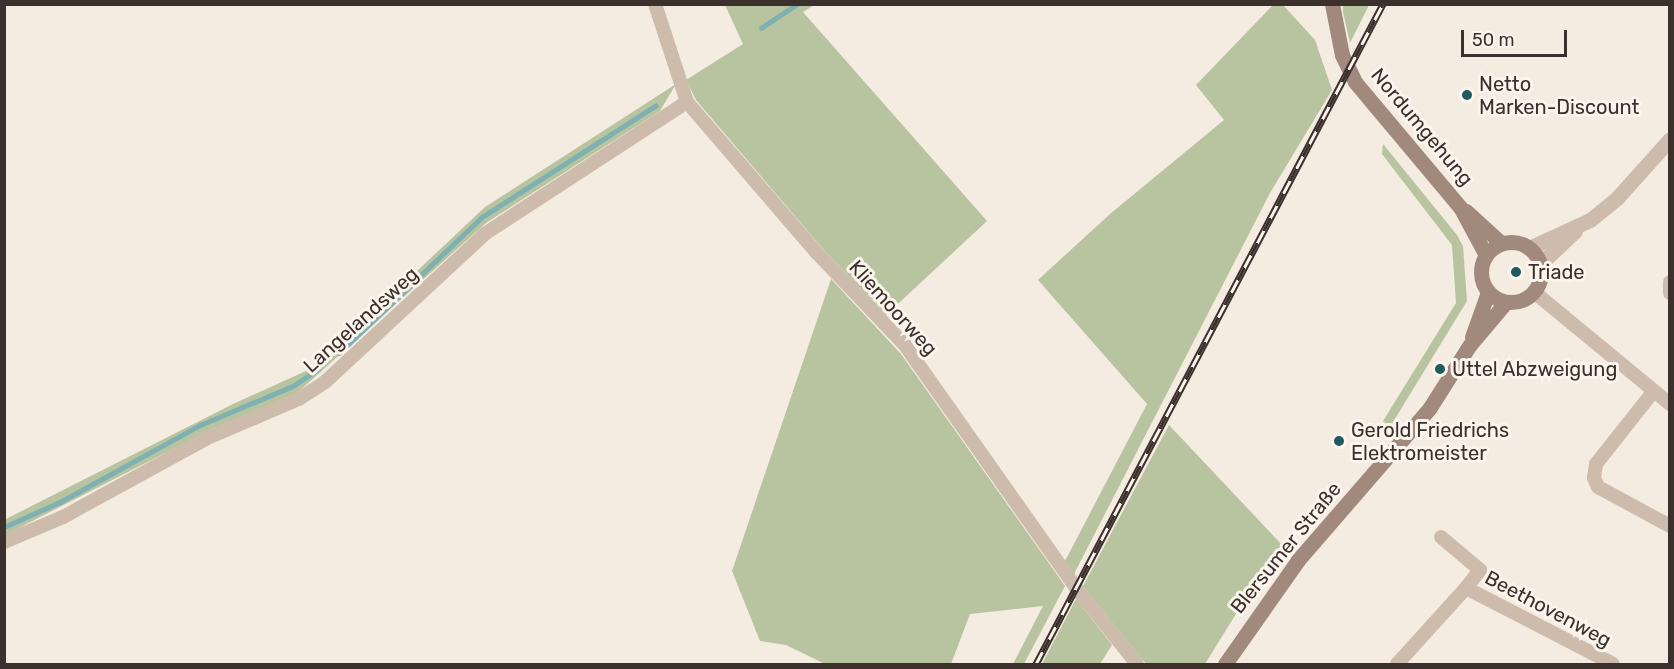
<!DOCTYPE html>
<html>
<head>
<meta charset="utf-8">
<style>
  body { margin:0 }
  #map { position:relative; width:1674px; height:669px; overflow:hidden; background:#f4ebe1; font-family:Rubik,sans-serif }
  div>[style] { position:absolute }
  .green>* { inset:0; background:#b8c4a0 }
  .stream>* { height:4.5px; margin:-2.25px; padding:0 2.25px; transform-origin:2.25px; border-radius:2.25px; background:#7fb0b2 }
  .minor>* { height:14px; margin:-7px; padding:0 7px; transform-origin:7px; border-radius:7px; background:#cdbbac }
  .tertiary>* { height:15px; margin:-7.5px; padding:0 7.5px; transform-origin:7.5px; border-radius:7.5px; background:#cdbbac }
  .secondary>* { height:15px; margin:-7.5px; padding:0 7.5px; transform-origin:7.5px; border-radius:7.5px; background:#a18a7d }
  .secondary>.ring { margin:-7.5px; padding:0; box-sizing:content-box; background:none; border:15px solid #a18a7d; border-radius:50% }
  .rail>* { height:7px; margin-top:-3.5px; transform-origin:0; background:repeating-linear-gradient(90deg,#fbf5ee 0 14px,#3b302b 0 28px); box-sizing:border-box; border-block:2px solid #3b302b }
  .dots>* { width:16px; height:16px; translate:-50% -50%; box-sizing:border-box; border:3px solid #fbf5ee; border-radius:50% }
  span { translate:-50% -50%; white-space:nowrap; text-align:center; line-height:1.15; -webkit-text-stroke:6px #fbf5ee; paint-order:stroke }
  .poi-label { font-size:20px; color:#3b302b }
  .left { translate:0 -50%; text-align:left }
  .street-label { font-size:20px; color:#3b302b }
  .frame { position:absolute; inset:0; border:6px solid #3b302b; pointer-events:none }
  .scale { position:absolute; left:1461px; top:30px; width:106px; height:27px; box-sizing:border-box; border:3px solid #3b302b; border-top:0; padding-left:8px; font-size:18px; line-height:21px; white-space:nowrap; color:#3b302b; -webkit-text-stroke:4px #fbf5ee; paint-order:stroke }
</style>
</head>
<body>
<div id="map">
  <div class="green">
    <i style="clip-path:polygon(725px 5px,814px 5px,803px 12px,987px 221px,886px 315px,823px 249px,696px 100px,686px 80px,743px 44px)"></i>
    <i style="clip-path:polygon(1273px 5px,1283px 5px,1315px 40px,1332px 90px,1270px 193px,1073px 576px,1064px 563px,1147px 404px,1038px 280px,1110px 214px,1224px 120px,1196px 85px)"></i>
    <i style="clip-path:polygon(1343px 5px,1369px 5px,1350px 43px,1343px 12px)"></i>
    <i style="clip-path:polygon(676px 84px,660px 111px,486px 223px,296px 394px,212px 429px,5px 535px,4px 520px,233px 404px,315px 367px,485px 207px)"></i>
    <i style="clip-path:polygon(1383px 144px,1457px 235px,1463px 246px,1467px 301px,1390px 427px,1383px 421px,1456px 303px,1452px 245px,1382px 154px)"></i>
    <i style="clip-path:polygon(831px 279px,901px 354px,1065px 586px,1024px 664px,1013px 664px,1043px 606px,970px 614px,951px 664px,825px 664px,786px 645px,760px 641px,732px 571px)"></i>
    <i style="clip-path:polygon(1169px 425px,1284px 547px,1252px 588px,1205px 664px,1146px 664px,1083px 586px)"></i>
    <i style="clip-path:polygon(1076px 599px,1112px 645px,1100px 664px,1042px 664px)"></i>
  </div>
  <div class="stream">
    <i style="left:761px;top:28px;width:43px;rotate:-33.7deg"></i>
    <i style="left:339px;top:353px;width:197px;rotate:-43.6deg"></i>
    <i style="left:482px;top:217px;width:206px;rotate:-32.7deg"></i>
    <i style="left:4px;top:527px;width:61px;rotate:-24.1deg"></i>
    <i style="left:60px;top:502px;width:160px;rotate:-28.8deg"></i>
    <i style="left:200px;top:425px;width:101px;rotate:-22.8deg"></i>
    <i style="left:293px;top:386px;width:30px;rotate:-34deg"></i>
  </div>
  <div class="minor">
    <i style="left:655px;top:4px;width:103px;rotate:71.9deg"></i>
    <i style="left:687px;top:102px;width:199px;rotate:49.3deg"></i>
    <i style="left:817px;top:253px;width:126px;rotate:46.3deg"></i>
    <i style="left:904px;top:344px;width:299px;rotate:54.8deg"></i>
    <i style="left:1076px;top:588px;width:97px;rotate:51.2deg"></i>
    <i style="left:1670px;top:282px;width:11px;rotate:90deg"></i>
    <i style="left:1534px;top:292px;width:176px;rotate:39.5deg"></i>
    <i style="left:1653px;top:392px;width:92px;rotate:128.4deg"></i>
    <i style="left:1596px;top:464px;width:14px;rotate:98deg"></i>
    <i style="left:1594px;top:478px;width:10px;rotate:66deg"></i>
    <i style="left:1598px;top:487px;width:82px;rotate:28.4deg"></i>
    <i style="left:1441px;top:537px;width:51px;rotate:40.2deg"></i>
    <i style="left:1480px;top:570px;width:23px;rotate:128deg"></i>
    <i style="left:4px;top:542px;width:64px;rotate:-23deg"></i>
    <i style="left:63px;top:517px;width:164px;rotate:-28.7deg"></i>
    <i style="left:207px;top:438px;width:100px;rotate:-23deg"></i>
    <i style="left:299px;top:399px;width:31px;rotate:-33deg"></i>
    <i style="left:325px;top:382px;width:219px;rotate:-42.8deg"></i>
    <i style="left:486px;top:233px;width:240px;rotate:-33.1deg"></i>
    <i style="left:1397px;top:664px;width:103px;rotate:-47.8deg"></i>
    <i style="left:1466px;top:588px;width:165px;rotate:27.3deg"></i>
  </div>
  <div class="tertiary">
    <i style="left:1529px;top:248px;width:67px;rotate:-24.7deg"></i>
    <i style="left:1590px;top:220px;width:35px;rotate:-39deg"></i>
    <i style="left:1617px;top:198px;width:79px;rotate:-48.1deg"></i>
    <i style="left:1540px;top:264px;width:48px;rotate:-43.3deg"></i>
  </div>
  <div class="secondary">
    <i style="left:1332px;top:4px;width:52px;rotate:78.9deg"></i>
    <i style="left:1342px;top:55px;width:30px;rotate:64deg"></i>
    <i style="left:1355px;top:82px;width:163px;rotate:50deg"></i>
    <i style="left:1460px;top:207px;width:55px;rotate:61.6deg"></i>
    <i style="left:1466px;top:211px;width:47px;rotate:42.4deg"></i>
    <i class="ring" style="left:1481px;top:242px;width:45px;height:45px"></i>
    <i style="left:1472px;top:337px;width:48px;rotate:-70.4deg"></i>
    <i style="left:1225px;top:664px;width:127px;rotate:-54.9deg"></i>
    <i style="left:1298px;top:560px;width:200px;rotate:-49.1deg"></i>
    <i style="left:1429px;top:409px;width:75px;rotate:-57.6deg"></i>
    <i style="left:1469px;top:346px;width:57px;rotate:-49.9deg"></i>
  </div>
  <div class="rail">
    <i style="left:1036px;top:664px;width:746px;rotate:-62.27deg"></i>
  </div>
  <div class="dots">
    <i style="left:1467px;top:95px;background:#1f5a5e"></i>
    <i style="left:1516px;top:272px;background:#1f5a5e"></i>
    <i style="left:1440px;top:369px;background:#1f5a5e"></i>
    <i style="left:1339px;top:441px;background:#1f5a5e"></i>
  </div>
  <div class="poi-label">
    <span class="left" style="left:1479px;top:96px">Netto<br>Marken-Discount</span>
    <span class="left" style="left:1528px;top:272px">Triade</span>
    <span class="left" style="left:1452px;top:369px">Uttel Abzweigung</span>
    <span class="left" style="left:1351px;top:442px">Gerold Friedrichs<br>Elektromeister</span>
  </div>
  <div class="street-label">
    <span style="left:1422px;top:127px;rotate:50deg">Nordumgehung</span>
    <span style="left:893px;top:308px;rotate:48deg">Kliemoorweg</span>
    <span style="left:361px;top:320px;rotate:-42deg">Langelandsweg</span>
    <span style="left:1286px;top:548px;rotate:-51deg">Blersumer Straße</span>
    <span style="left:1548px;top:609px;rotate:28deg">Beethovenweg</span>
  </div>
  <div class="frame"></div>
  <div class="scale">50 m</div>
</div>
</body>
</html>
